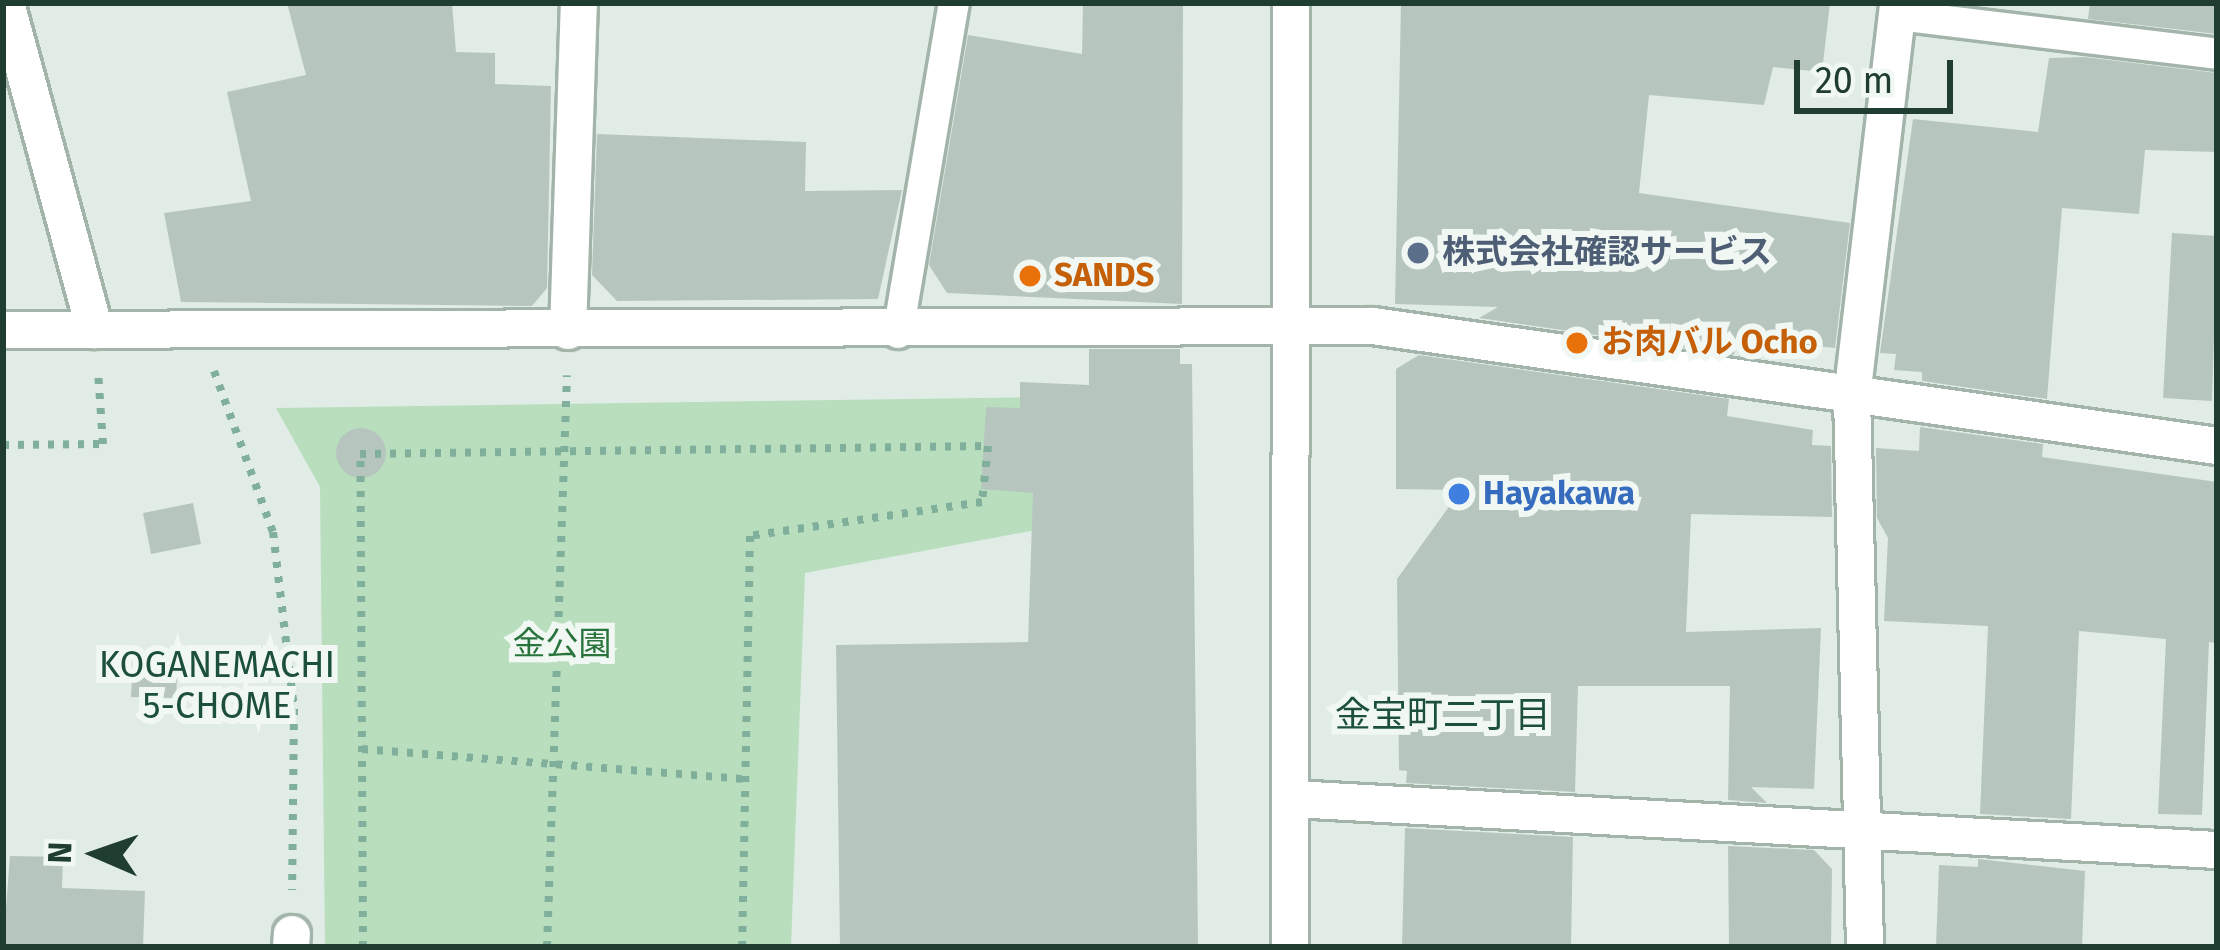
<!DOCTYPE html>
<html>
<head>
<meta charset="utf-8">
<style>
  body { margin:0 }
  #map { position:relative; width:2220px; height:950px; overflow:hidden; background:#e0ece5; font-family:"Fira Sans","Noto Sans JP",sans-serif }
  div>[style] { position:absolute }
  .green>* { inset:0; background:#b8debe }
  .building>* { inset:0; background:#b6c6be }
  .round { border-radius:50% }
  .path>* { height:8px; margin-top:-4px; transform-origin:0; background:repeating-linear-gradient(90deg,#80b09b 0 6px,transparent 0 15px) }
  .roads { filter:drop-shadow(3px 0 #a3b4ab) drop-shadow(-3px 0 #a3b4ab) drop-shadow(0 3px #a3b4ab) drop-shadow(0 -3px #a3b4ab) }
  .lane>* { height:30px; margin:-15px; padding:0 15px; transform-origin:15px; border-radius:15px; background:#fff }
  .street>* { height:36px; margin:-18px; padding:0 18px; transform-origin:18px; border-radius:18px; background:#fff }
  .secondary>* { height:36px; margin:-18px; padding:0 18px; transform-origin:18px; border-radius:18px; background:#fff }
  .dots>* { width:33px; height:33px; translate:-50% -50%; box-sizing:border-box; border:6px solid #f1f8f4; border-radius:50% }
  span { translate:-50% -50%; white-space:nowrap; text-align:center; line-height:1.15; -webkit-text-stroke:12px #f1f8f4; paint-order:stroke }
  .service-label { font-size:33px; color:#4e5e75; font-weight:700 }
  .left { translate:0 -50%; text-align:left }
  .food-label { font-size:33px; color:#c56008; font-weight:700 }
  .shop-label { font-size:33px; color:#366cbe; font-weight:700 }
  .park-label { font-size:33px; color:#29743d }
  .neighbourhood-label { font-size:36px; color:#1c4f3c }
  .frame { position:absolute; inset:0; border:6px solid #203d31; pointer-events:none }
  .north { position:absolute; left:36px; top:794px; width:120px; height:120px; -webkit-text-stroke:9px #f1f8f4; paint-order:stroke; rotate:272deg; font-size:33px; font-weight:700; line-height:48px; text-align:center; color:#203d31 }
  .north::after { content:''; display:block; margin:auto; width:42px; height:54px; background:#203d31; clip-path:polygon(50% 0,100% 100%,50% 72%,0 100%) }
  .scale { position:absolute; left:1794px; top:60px; width:159px; height:54px; box-sizing:border-box; border:6px solid #203d31; border-top:0; padding-left:15px; font-size:36px; line-height:42px; white-space:nowrap; color:#203d31; -webkit-text-stroke:9px #f1f8f4; paint-order:stroke }
</style>
</head>
<body>
<div id="map">
  <div class="green">
    <i style="clip-path:polygon(1045px 397px,1036px 530px,805px 573px,791px 947px,325px 947px,320px 487px,276px 408px)"></i>
  </div>
  <div class="building">
    <i style="clip-path:polygon(287px 3px,452px 3px,456px 52px,495px 53px,495px 84px,551px 86px,547px 288px,532px 306px,181px 302px,164px 213px,251px 201px,227px 92px,306px 75px)"></i>
    <i style="clip-path:polygon(1083px 3px,1183px 5px,1182px 304px,947px 293px,929px 265px,968px 35px,1082px 54px)"></i>
    <i style="clip-path:polygon(1401px 3px,1830px 3px,1822px 72px,1773px 67px,1764px 105px,1649px 95px,1639px 193px,1850px 223px,1835px 348px,1736px 337px,1734px 355px,1479px 318px,1498px 307px,1395px 304px)"></i>
    <i style="clip-path:polygon(2090px 3px,2217px 3px,2217px 34px,2088px 19px)"></i>
    <i style="clip-path:polygon(2084px 57px,2217px 73px,2217px 152px,2145px 150px,2139px 214px,2062px 208px,2047px 399px,1922px 381px,1922px 372px,1894px 370px,1896px 354px,1880px 353px,1913px 119px,2038px 132px,2049px 58px)"></i>
    <i style="clip-path:polygon(597px 134px,806px 142px,805px 191px,902px 190px,878px 299px,617px 301px,592px 275px)"></i>
    <i style="clip-path:polygon(2172px 233px,2217px 236px,2212px 401px,2163px 398px)"></i>
    <i style="clip-path:polygon(1089px 349px,1180px 349px,1180px 364px,1192px 364px,1198px 947px,840px 947px,836px 645px,1028px 642px,1033px 493px,981px 489px,986px 407px,1020px 408px,1020px 382px,1089px 385px)"></i>
    <i style="clip-path:polygon(1419px 355px,1729px 399px,1727px 416px,1813px 430px,1812px 445px,1831px 446px,1832px 517px,1691px 514px,1686px 632px,1821px 628px,1814px 789px,1751px 787px,1767px 803px,1728px 800px,1730px 686px,1578px 686px,1575px 792px,1406px 783px,1407px 771px,1399px 770px,1397px 579px,1461px 490px,1396px 489px,1396px 369px)"></i>
    <i style="clip-path:polygon(1920px 427px,2043px 444px,2042px 457px,2217px 482px,2217px 643px,2209px 642px,2202px 815px,2158px 814px,2166px 639px,2079px 631px,2071px 819px,1980px 814px,1988px 626px,1884px 621px,1888px 538px,1877px 518px,1876px 448px,1919px 451px)"></i>
    <i class="round" style="left:336px;top:428px;width:50px;height:50px"></i>
    <i style="clip-path:polygon(193px 503px,201px 544px,151px 554px,143px 513px)"></i>
    <i style="clip-path:polygon(133px 655px,178px 657px,176px 698px,131px 697px)"></i>
    <i style="clip-path:polygon(1405px 828px,1573px 837px,1571px 947px,1402px 947px)"></i>
    <i style="clip-path:polygon(1728px 846px,1814px 850px,1832px 869px,1831px 947px,1729px 947px)"></i>
    <i style="clip-path:polygon(10px 856px,63px 857px,62px 888px,145px 891px,143px 947px,3px 947px)"></i>
    <i style="clip-path:polygon(1978px 859px,2085px 871px,2082px 947px,1936px 947px,1939px 865px,1978px 867px)"></i>
  </div>
  <div class="path">
    <i style="left:214px;top:371px;width:171px;rotate:69.9deg"></i>
    <i style="left:273px;top:532px;width:178px;rotate:83.2deg"></i>
    <i style="left:294px;top:709px;width:181px;rotate:90.6deg"></i>
    <i style="left:3px;top:445px;width:100px;rotate:-0.6deg"></i>
    <i style="left:103px;top:444px;width:73px;rotate:-93.9deg"></i>
    <i style="left:362px;top:749px;width:384px;rotate:4.5deg"></i>
    <i style="left:363px;top:947px;width:493px;rotate:-90.3deg"></i>
    <i style="left:360px;top:454px;width:628px;rotate:-0.73deg"></i>
    <i style="left:988px;top:446px;width:56px;rotate:96.1deg"></i>
    <i style="left:982px;top:502px;width:234px;rotate:171.7deg"></i>
    <i style="left:750px;top:536px;width:411px;rotate:91.1deg"></i>
    <i style="left:547px;top:947px;width:572px;rotate:-88deg"></i>
  </div>
  <div class="roads">
    <div class="lane">
      <i style="left:1897px;top:15px;width:322px;rotate:6.9deg"></i>
      <i style="left:898px;top:333px;width:335px;rotate:-80.4deg"></i>
    </div>
    <div class="street">
      <i style="left:6px;top:3px;width:339px;rotate:74.8deg"></i>
      <i style="left:3px;top:330px;width:1370px;rotate:-0.17deg"></i>
      <i style="left:1373px;top:326px;width:852px;rotate:8.09deg"></i>
      <i style="left:568px;top:331px;width:328px;rotate:-88.1deg"></i>
      <i style="left:1293px;top:799px;width:925px;rotate:3.16deg"></i>
      <i style="left:291px;top:947px;width:13px;rotate:-86deg"></i>
      <i style="left:1865px;top:947px;width:550px;rotate:-91.35deg"></i>
      <i style="left:1852px;top:397px;width:397px;rotate:-83.3deg"></i>
    </div>
    <div class="secondary">
      <i style="left:1290px;top:947px;width:944px;rotate:-89.94deg"></i>
    </div>
  </div>
  <div class="dots">
    <i style="left:1418px;top:253px;background:#5c6f8a"></i>
    <i style="left:1030px;top:276px;background:#e8710a"></i>
    <i style="left:1577px;top:343px;background:#e8710a"></i>
    <i style="left:1459px;top:494px;background:#3f7fe0"></i>
  </div>
  <div class="service-label">
    <span class="left" style="left:1442px;top:253px">株式会社確認サービス</span>
  </div>
  <div class="food-label">
    <span class="left" style="left:1054px;top:276px">SANDS</span>
    <span class="left" style="left:1601px;top:343px">お肉バル Ocho</span>
  </div>
  <div class="shop-label">
    <span class="left" style="left:1483px;top:494px">Hayakawa</span>
  </div>
  <div class="park-label">
    <span style="left:562px;top:645px">金公園</span>
  </div>
  <div class="neighbourhood-label">
    <span style="left:217px;top:686px">KOGANEMACHI<br>5-CHOME</span>
    <span style="left:1443px;top:716px">金宝町二丁目</span>
  </div>
  <div class="frame"></div>
  <div class="north">N</div>
  <div class="scale">20 m</div>
</div>
</body>
</html>
